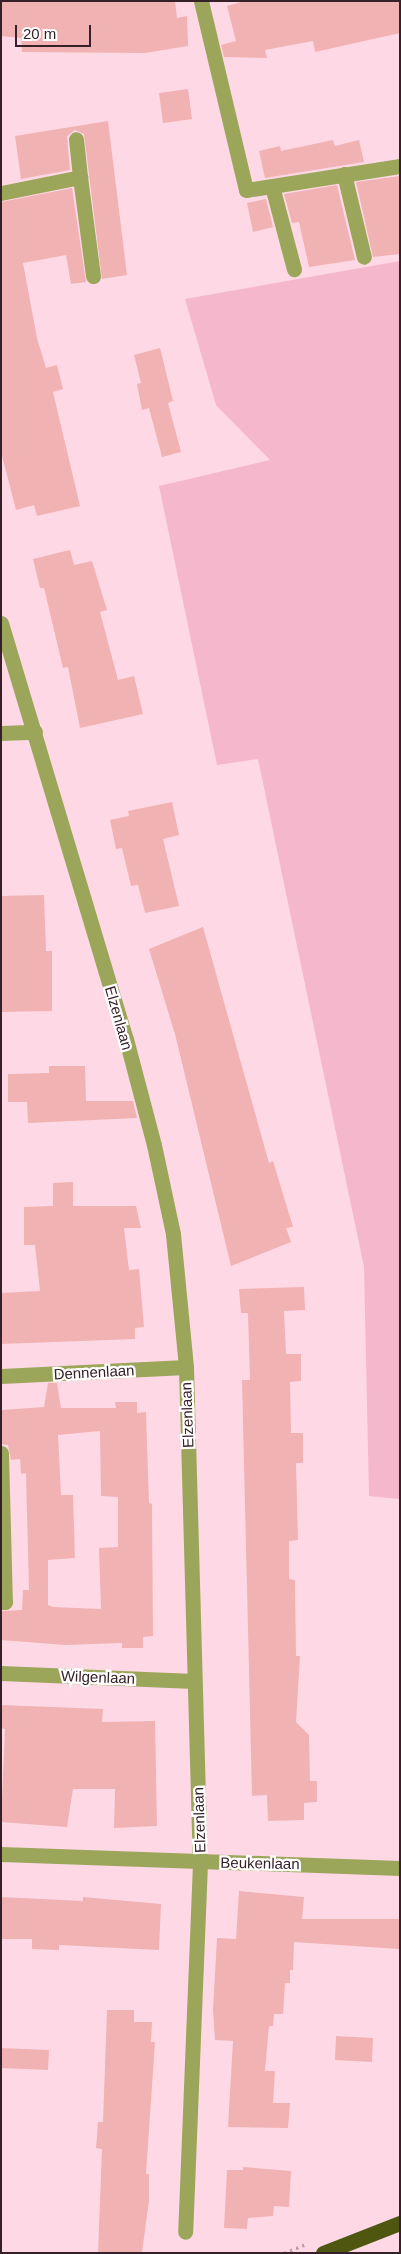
<!DOCTYPE html>
<html>
<head>
<meta charset="utf-8">
<style>
  body { margin:0 }
  #map { position:relative; width:401px; height:2254px; overflow:hidden; background:#fed9e5; font-family:Helvetica,sans-serif }
  div>[style] { position:absolute }
  .green>* { inset:0; background:#f5b7cc }
  .building>* { inset:0; background:#f1b2b4 }
  .path>* { height:3px; margin-top:-1.5px; transform-origin:0; background:repeating-linear-gradient(90deg,#be9ea8 0 2.5px,transparent 0 6.5px) }
  .minor>* { height:15px; margin:-7.5px; padding:0 7.5px; transform-origin:7.5px; border-radius:7.5px; background:#9ba65a }
  .highway>* { height:15px; margin:-7.5px; padding:0 7.5px; transform-origin:7.5px; border-radius:7.5px; background:#4e5610 }
  span { translate:-50% -50%; white-space:nowrap; text-align:center; line-height:1.15; -webkit-text-stroke:4.5px #fff; paint-order:stroke }
  .street-label { font-size:15px; color:#372129 }
  .frame { position:absolute; inset:0; border:2px solid #372129; pointer-events:none }
  .scale { position:absolute; left:15px; top:25px; width:76px; height:22px; box-sizing:border-box; border:2px solid #372129; border-top:0; padding-left:6px; font-size:15px; line-height:18px; white-space:nowrap; color:#372129; -webkit-text-stroke:4px #fff; paint-order:stroke }
</style>
</head>
<body>
<div id="map">
  <div class="green">
    <i style="clip-path:polygon(400px 261px,400px 1499px,369px 1496px,364px 1267px,258px 759px,217px 765px,159px 486px,270px 460px,216px 405px,185px 299px)"></i>
  </div>
  <div class="building">
    <i style="clip-path:polygon(1px 1px,175px 1px,177px 18px,187px 16px,188px 46px,145px 53px,22px 52px,21px 38px,1px 36px)"></i>
    <i style="clip-path:polygon(245px 1px,400px 1px,400px 33px,315px 52px,313px 41px,265px 50px,267px 58px,224px 57px,221px 45px,236px 41px,227px 6px)"></i>
    <i style="clip-path:polygon(188px 89px,192px 119px,163px 123px,159px 93px)"></i>
    <i style="clip-path:polygon(108px 121px,127px 275px,102px 279px,84px 134px,75px 130px,67px 136px,70px 170px,21px 179px,15px 136px)"></i>
    <i style="clip-path:polygon(333px 140px,335px 146px,359px 140px,364px 162px,265px 178px,259px 151px,280px 146px,281px 151px)"></i>
    <i style="clip-path:polygon(400px 176px,400px 254px,373px 257px,356px 182px)"></i>
    <i style="clip-path:polygon(337px 185px,355px 260px,309px 267px,299px 222px,292px 223px,284px 194px)"></i>
    <i style="clip-path:polygon(72px 188px,86px 282px,71px 284px,66px 255px,23px 263px,37px 338px,46px 368px,57px 365px,63px 389px,53px 392px,80px 506px,37px 516px,34px 505px,16px 510px,1px 452px,1px 202px)"></i>
    <i style="clip-path:polygon(266px 199px,273px 227px,253px 232px,247px 203px)"></i>
    <i style="clip-path:polygon(160px 348px,173px 401px,168px 403px,181px 452px,162px 457px,149px 408px,142px 410px,137px 384px,141px 383px,134px 355px)"></i>
    <i style="clip-path:polygon(70px 550px,74px 565px,92px 561px,107px 610px,100px 612px,118px 680px,134px 676px,143px 714px,80px 728px,68px 667px,63px 668px,44px 588px,40px 588px,33px 559px)"></i>
    <i style="clip-path:polygon(172px 802px,179px 835px,163px 839px,179px 906px,145px 913px,138px 885px,131px 886px,122px 848px,116px 849px,110px 820px,129px 816px,128px 811px)"></i>
    <i style="clip-path:polygon(44px 895px,46px 951px,52px 951px,52px 1011px,1px 1012px,1px 896px)"></i>
    <i style="clip-path:polygon(203px 927px,269px 1163px,273px 1161px,293px 1227px,286px 1228px,291px 1242px,231px 1266px,175px 1034px,149px 949px)"></i>
    <i style="clip-path:polygon(49px 1066px,85px 1066px,86px 1101px,133px 1101px,137px 1118px,28px 1123px,27px 1102px,8px 1102px,8px 1074px,49px 1073px)"></i>
    <i style="clip-path:polygon(73px 1182px,73px 1206px,136px 1206px,141px 1228px,124px 1228px,129px 1270px,139px 1269px,144px 1327px,135px 1328px,135px 1339px,1px 1344px,1px 1293px,40px 1291px,35px 1245px,24px 1245px,24px 1207px,53px 1206px,53px 1183px)"></i>
    <i style="clip-path:polygon(304px 1287px,305px 1310px,284px 1311px,286px 1354px,301px 1354px,301px 1381px,290px 1382px,291px 1433px,303px 1433px,303px 1463px,296px 1463px,298px 1540px,289px 1541px,289px 1579px,295px 1580px,296px 1656px,300px 1656px,296px 1722px,309px 1735px,310px 1781px,317px 1781px,317px 1802px,304px 1803px,304px 1820px,268px 1821px,267px 1795px,252px 1796px,242px 1380px,250px 1380px,248px 1313px,241px 1313px,239px 1289px)"></i>
    <i style="clip-path:polygon(evenodd,48px 1383px,57px 1383px,61px 1408px,116px 1408px,115px 1402px,137px 1402px,137px 1413px,146px 1412px,149px 1503px,152px 1504px,153px 1636px,143px 1637px,143px 1648px,122px 1648px,122px 1643px,65px 1645px,1px 1640px,1px 1611px,22px 1610px,23px 1590px,29px 1590px,26px 1473px,21px 1474px,20px 1459px,11px 1460px,8px 1445px,1px 1444px,1px 1410px,44px 1407px,48px 1383px,100px 1431px,101px 1496px,118px 1497px,118px 1547px,99px 1548px,101px 1609px,53px 1607px,48px 1605px,48px 1560px,75px 1558px,73px 1495px,61px 1495px,58px 1435px,100px 1431px)"></i>
    <i style="clip-path:polygon(1px 1705px,103px 1709px,102px 1722px,155px 1721px,157px 1826px,114px 1828px,115px 1789px,73px 1789px,67px 1827px,1px 1822px,5px 1729px,1px 1728px)"></i>
    <i style="clip-path:polygon(239px 1891px,304px 1897px,302px 1919px,400px 1919px,399px 1949px,294px 1942px,293px 1970px,290px 1970px,290px 1983px,285px 1983px,283px 2014px,274px 2014px,273px 2026px,269px 2026px,265px 2071px,275px 2071px,273px 2103px,290px 2103px,288px 2128px,228px 2127px,233px 2041px,215px 2040px,213px 2010px,217px 1938px,236px 1939px)"></i>
    <i style="clip-path:polygon(1px 1897px,83px 1901px,83px 1897px,161px 1904px,159px 1950px,59px 1945px,59px 1950px,32px 1949px,32px 1939px,1px 1939px)"></i>
    <i style="clip-path:polygon(107px 2010px,134px 2010px,134px 2022px,152px 2022px,151px 2042px,155px 2042px,146px 2174px,149px 2174px,149px 2201px,142px 2252px,98px 2253px,102px 2149px,96px 2148px,97px 2136px,98px 2122px,103px 2122px)"></i>
    <i style="clip-path:polygon(336px 2036px,373px 2038px,372px 2062px,335px 2060px)"></i>
    <i style="clip-path:polygon(1px 2048px,49px 2050px,48px 2070px,1px 2068px)"></i>
    <i style="clip-path:polygon(243px 2167px,291px 2171px,289px 2207px,274px 2206px,273px 2216px,248px 2218px,247px 2229px,224px 2228px,227px 2170px,243px 2170px)"></i>
  </div>
  <div class="path">
    <i style="left:284px;top:2253px;width:22px;rotate:-22deg"></i>
  </div>
  <div class="minor">
    <i style="left:201px;top:1px;width:194px;rotate:76.6deg"></i>
    <i style="left:246px;top:190px;width:156px;rotate:-8.9deg"></i>
    <i style="left:344px;top:174px;width:85px;rotate:76.5deg"></i>
    <i style="left:80px;top:177px;width:100px;rotate:82.5deg"></i>
    <i style="left:272px;top:186px;width:86px;rotate:75.2deg"></i>
    <i style="left:1px;top:193px;width:81px;rotate:-11.4deg"></i>
    <i style="left:80px;top:177px;width:38px;rotate:-96deg"></i>
    <i style="left:1px;top:623px;width:434px;rotate:73.3deg"></i>
    <i style="left:126px;top:1039px;width:110px;rotate:75.2deg"></i>
    <i style="left:154px;top:1145px;width:91px;rotate:77.9deg"></i>
    <i style="left:173px;top:1234px;width:134px;rotate:84.4deg"></i>
    <i style="left:186px;top:1367px;width:496px;rotate:88.4deg"></i>
    <i style="left:200px;top:1863px;width:369px;rotate:92.3deg"></i>
    <i style="left:1px;top:733px;width:34px;rotate:-2deg"></i>
    <i style="left:1px;top:1376px;width:185px;rotate:-2.8deg"></i>
    <i style="left:1px;top:1453px;width:149px;rotate:88.5deg"></i>
    <i style="left:5px;top:1602px;width:4px;rotate:180deg"></i>
    <i style="left:1px;top:1673px;width:193px;rotate:2.4deg"></i>
    <i style="left:1px;top:1854px;width:399px;rotate:2deg"></i>
  </div>
  <div class="highway">
    <i style="left:323px;top:2253px;width:83px;rotate:-21.3deg"></i>
  </div>
  <div class="street-label">
    <span style="left:119px;top:1018px;rotate:74deg">Elzenlaan</span>
    <span style="left:94px;top:1372px;rotate:-3deg">Dennenlaan</span>
    <span style="left:187px;top:1415px;rotate:-92deg">Elzenlaan</span>
    <span style="left:98px;top:1677px;rotate:2deg">Wilgenlaan</span>
    <span style="left:199px;top:1820px;rotate:-92deg">Elzenlaan</span>
    <span style="left:260px;top:1863px;rotate:1deg">Beukenlaan</span>
  </div>
  <div class="frame"></div>
  <div class="scale">20 m</div>
</div>
</body>
</html>
